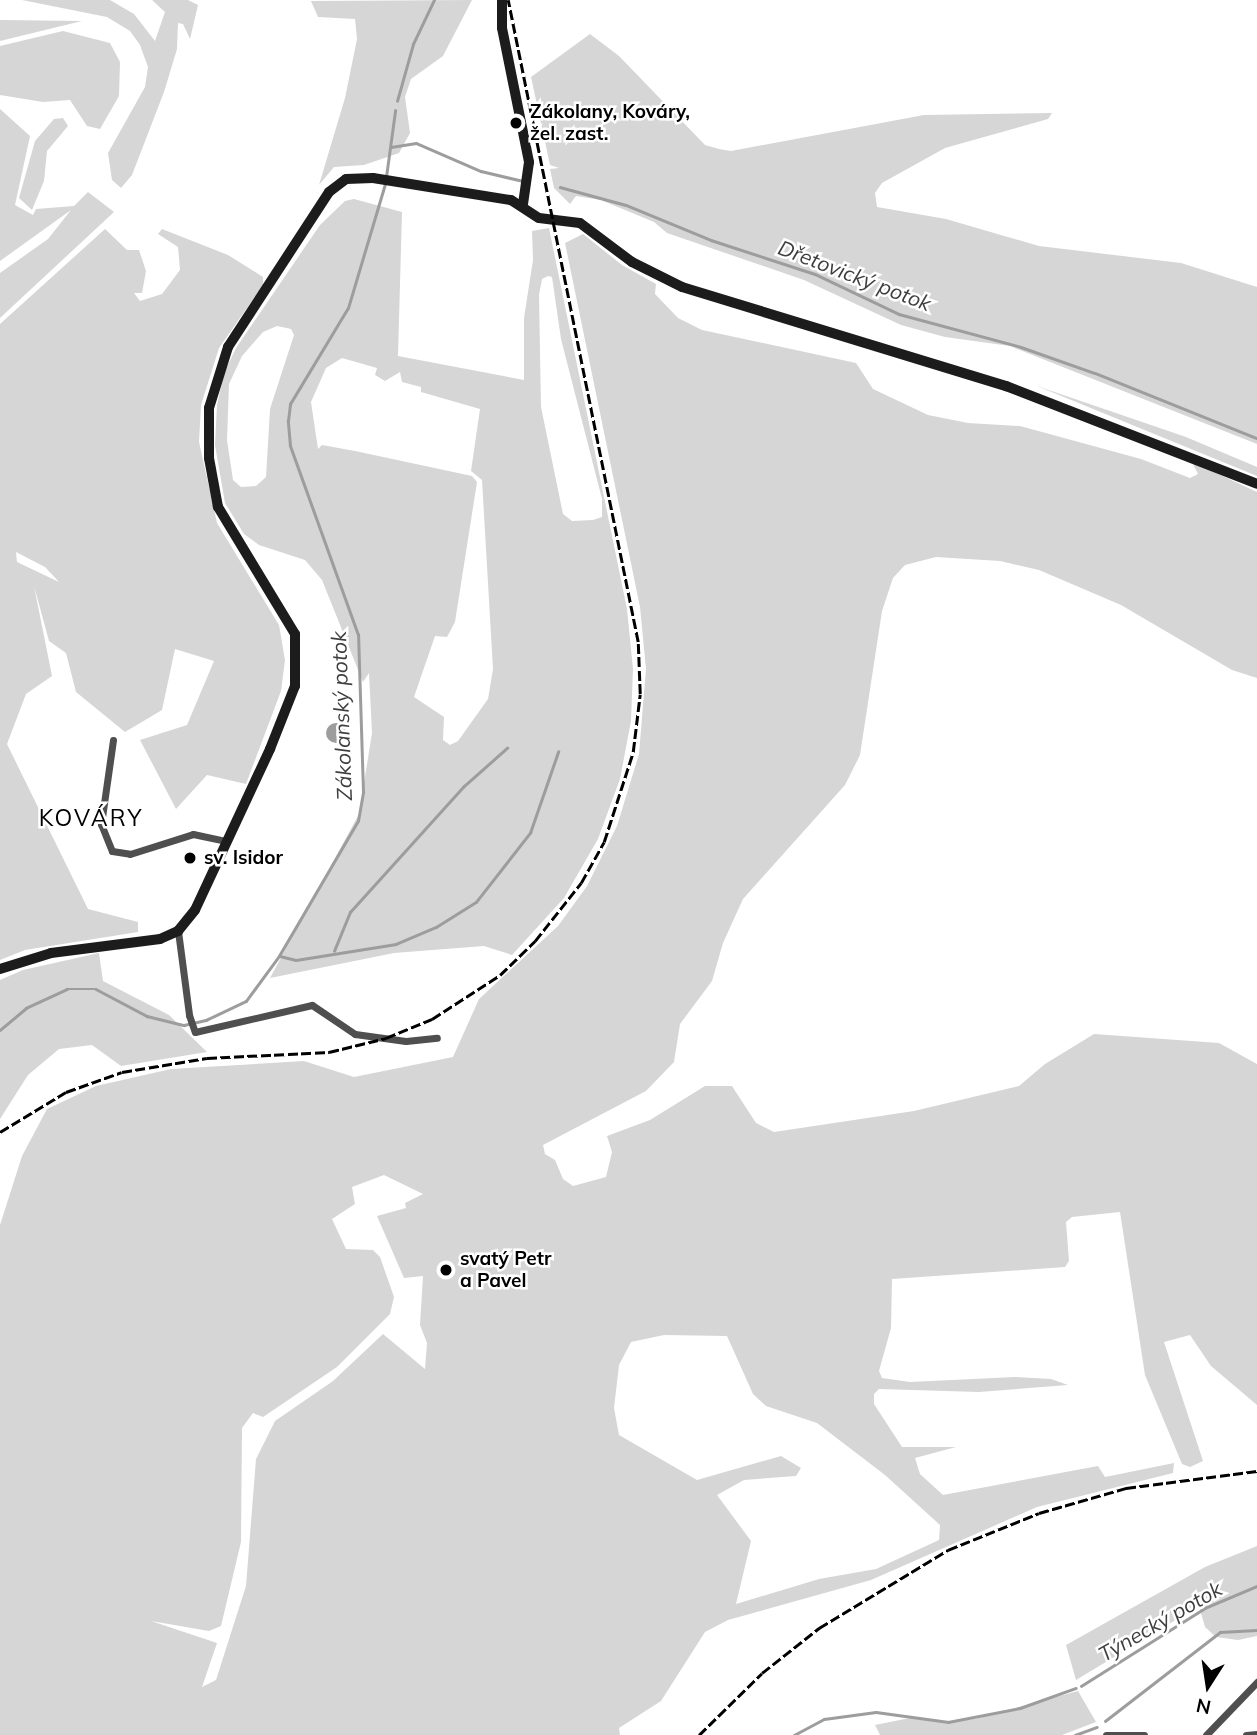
<!DOCTYPE html>
<html>
<head>
<meta charset="utf-8">
<style>
  body { margin:0 }
  #map { position:relative; width:1257px; height:1735px; overflow:hidden; background:#fff; font-family:Mulish,sans-serif }
  div>[style] { position:absolute }
  .green>* { inset:0; background:#d6d6d6 }
  .water>* { inset:0; background:#9d9d9d }
  .round { border-radius:50% }
  .stream>* { height:2.5px; margin:-1.25px; padding:0 1.25px; transform-origin:1.25px; border-radius:1.25px; background:#9d9d9d }
  .street>* { height:7px; margin:-3.5px; padding:0 3.5px; transform-origin:3.5px; border-radius:3.5px; background:#4f4f4f }
  .secondary>* { height:10px; margin:-5px; padding:0 5px; transform-origin:5px; border-radius:5px; background:#1c1c1c }
  .rail>* { height:2.5px; margin-top:-1.25px; transform-origin:0; background:repeating-linear-gradient(90deg,#000 0 10px,transparent 0 13.5px) }
  .dots>* { width:19px; height:19px; translate:-50% -50%; box-sizing:border-box; border:4px solid #fff; border-radius:50% }
  span { translate:-50% -50%; white-space:nowrap; text-align:center; line-height:1.15; -webkit-text-stroke:5px #fff; paint-order:stroke }
  .poi-label { font-size:19px; color:#000; font-weight:700 }
  .left { translate:0 -50%; text-align:left }
  .water-label { font-size:21px; color:#3e3e3e; font-style:italic }
  .quarter-label { font-size:23px; color:#000; letter-spacing:2px }
  .north { position:absolute; left:1173px; top:1651px; width:70px; height:70px; -webkit-text-stroke:5px #fff; paint-order:stroke; rotate:192deg; font-size:19px; font-weight:700; line-height:28px; text-align:center; color:#000 }
  .north::after { content:''; display:block; margin:auto; width:24px; height:32px; background:#000; clip-path:polygon(50% 0,100% 100%,50% 72%,0 100%) }
</style>
</head>
<body>
<div id="map">
  <div class="green">
    <i style="clip-path:polygon(22px 0,110px 0,134px 14px,155px 41px,165px 12px,152px 0,188px 0,198px 5px,190px 39px,183px 24px,178px 23px,177px 49px,164px 92px,132px 175px,121px 188px,112px 180px,108px 153px,145px 87px,148px 67px,140px 45px,130px 31px,107px 17px)"></i>
    <i style="clip-path:polygon(472px 0,443px 56px,411px 79px,405px 97px,410px 133px,399px 153px,364px 165px,334px 167px,319px 185px,345px 98px,357px 39px,355px 19px,318px 17px,311px 1px)"></i>
    <i style="clip-path:polygon(0 20px,82px 21px,0 41px)"></i>
    <i style="clip-path:polygon(63px 31px,110px 43px,120px 62px,119px 96px,100px 129px,87px 126px,70px 100px,43px 102px,0 95px,0 46px)"></i>
    <i style="clip-path:polygon(590px 34px,619px 56px,705px 145px,719px 149px,731px 151px,924px 115px,1052px 113px,1048px 119px,945px 148px,882px 183px,875px 193px,877px 207px,946px 219px,1039px 246px,1181px 263px,1257px 287px,1257px 444px,1010px 346px,945px 337px,901px 325px,804px 280px,667px 233px,654px 222px,601px 200px,576px 196px,570px 204px,554px 188px,550px 169px,559px 168px,550px 165px,531px 77px)"></i>
    <i style="clip-path:polygon(0 109px,30px 136px,15px 205px,33px 215px,36px 209px,74px 206px,88px 192px,114px 212px,0 318px,0 273px,48px 239px,71px 210px,0 261px)"></i>
    <i style="clip-path:polygon(63px 118px,68px 126px,47px 151px,44px 181px,32px 210px,19px 198px,35px 141px,54px 119px)"></i>
    <i style="clip-path:polygon(evenodd,354px 199px,402px 212px,398px 356px,524px 380px,524px 318px,533px 260px,532px 231px,549px 228px,627px 609px,633px 669px,631px 721px,620px 779px,598px 839px,564px 898px,512px 955px,484px 946px,394px 953px,270px 978px,359px 814px,372px 733px,369px 673px,363px 682px,322px 580px,305px 560px,259px 545px,244px 534px,225px 503px,215px 445px,217px 405px,224px 373px,236px 348px,320px 225px,345px 201px,354px 199px,548px 276px,552px 277px,561px 339px,602px 499px,602px 517px,593px 520px,572px 521px,563px 514px,541px 407px,539px 295px,542px 279px,548px 276px,354px 199px,277px 326px,291px 329px,294px 335px,270px 409px,266px 477px,256px 486px,241px 487px,233px 480px,227px 440px,229px 384px,242px 356px,263px 332px,277px 326px,354px 199px,342px 358px,377px 368px,375px 375px,385px 381px,400px 372px,402px 382px,421px 387px,421px 392px,480px 409px,471px 471px,482px 480px,493px 669px,488px 699px,458px 741px,450px 745px,443px 740px,444px 717px,414px 697px,435px 636px,447px 637px,455px 622px,477px 482px,472px 476px,355px 451px,322px 445px,318px 449px,311px 402px,326px 368px,342px 358px)"></i>
    <i style="clip-path:polygon(evenodd,105px 229px,127px 250px,139px 250px,146px 271px,142px 293px,134px 293px,140px 301px,162px 294px,180px 270px,178px 247px,158px 234px,162px 229px,228px 255px,263px 277px,263px 285px,219px 348px,201px 405px,199px 442px,217px 523px,279px 625px,285px 660px,281px 691px,246px 784px,207px 775px,176px 809px,140px 740px,187px 725px,214px 661px,175px 649px,162px 710px,125px 732px,76px 692px,66px 653px,49px 641px,34px 586px,52px 676px,26px 694px,7px 744px,88px 909px,138px 922px,138px 932px,25px 950px,0 960px,0 324px,105px 229px,16px 552px,45px 567px,59px 582px,17px 562px,16px 552px)"></i>
    <i style="clip-path:polygon(evenodd,583px 234px,622px 265px,656px 284px,655px 294px,678px 318px,702px 330px,856px 363px,873px 389px,928px 415px,968px 423px,1020px 426px,1141px 459px,1190px 478px,1198px 474px,1193px 464px,1199px 465px,1257px 492px,1257px 678px,1232px 670px,1121px 605px,1039px 570px,1000px 561px,936px 557px,905px 565px,893px 578px,882px 611px,860px 755px,845px 785px,743px 899px,723px 943px,712px 981px,680px 1024px,674px 1062px,646px 1091px,543px 1145px,545px 1154px,555px 1160px,563px 1179px,573px 1186px,606px 1177px,612px 1152px,607px 1136px,650px 1120px,705px 1086px,732px 1086px,756px 1123px,774px 1132px,914px 1111px,1019px 1086px,1045px 1064px,1094px 1034px,1219px 1043px,1257px 1064px,1257px 1405px,1211px 1366px,1190px 1335px,1164px 1342px,1203px 1461px,1190px 1467px,1182px 1464px,1145px 1375px,1120px 1212px,1072px 1217px,1066px 1222px,1069px 1261px,1065px 1267px,892px 1279px,891px 1328px,879px 1371px,882px 1378px,910px 1382px,1015px 1377px,1051px 1379px,1068px 1385px,979px 1392px,879px 1389px,874px 1394px,874px 1404px,902px 1447px,956px 1447px,915px 1458px,920px 1474px,943px 1495px,1098px 1466px,1105px 1477px,1174px 1463px,1173px 1473px,1037px 1507px,871px 1580px,728px 1620px,705px 1632px,661px 1701px,619px 1728px,620px 1735px,0 1735px,0 1225px,22px 1156px,47px 1109px,96px 1086px,171px 1069px,304px 1061px,354px 1077px,453px 1057px,479px 999px,558px 926px,587px 886px,617px 826px,639px 754px,646px 669px,640px 607px,565px 243px,583px 234px,384px 1175px,423px 1194px,405px 1203px,406px 1208px,377px 1216px,404px 1278px,423px 1276px,420px 1325px,427px 1343px,425px 1369px,383px 1334px,333px 1381px,275px 1421px,256px 1459px,246px 1586px,216px 1680px,202px 1687px,217px 1643px,151px 1621px,209px 1631px,221px 1626px,241px 1542px,242px 1428px,253px 1413px,263px 1417px,337px 1367px,390px 1314px,394px 1297px,380px 1257px,373px 1250px,346px 1249px,332px 1219px,355px 1204px,352px 1187px,384px 1175px,583px 234px,664px 1335px,727px 1336px,753px 1394px,766px 1406px,817px 1423px,885px 1475px,940px 1525px,939px 1540px,876px 1569px,819px 1579px,736px 1604px,751px 1541px,717px 1495px,744px 1480px,796px 1476px,801px 1468px,781px 1456px,697px 1480px,619px 1435px,614px 1408px,619px 1365px,631px 1342px,664px 1335px)"></i>
    <i style="clip-path:polygon(1037px 386px,1186px 437px,1257px 467px,1257px 476px)"></i>
    <i style="clip-path:polygon(99px 953px,103px 981px,169px 1015px,207px 1052px,121px 1066px,92px 1045px,59px 1049px,28px 1075px,0 1119px,0 980px,23px 970px)"></i>
    <i style="clip-path:polygon(1257px 1546px,1257px 1636px,1238px 1640px,1216px 1637px,1205px 1627px,1199px 1606px,1076px 1680px,1066px 1645px,1205px 1567px)"></i>
    <i style="clip-path:polygon(1078px 1691px,1096px 1722px,1062px 1735px,880px 1735px,875px 1725px,915px 1717px,939px 1722px,975px 1719px)"></i>
  </div>
  <div class="water">
    <i class="round" style="left:326px;top:723px;width:20px;height:20px"></i>
  </div>
  <div class="stream">
    <i style="left:397px;top:101px;width:59px;rotate:-74.3deg"></i>
    <i style="left:413px;top:44px;width:49px;rotate:-64.5deg"></i>
    <i style="left:391px;top:147px;width:25px;rotate:-9deg"></i>
    <i style="left:416px;top:143px;width:71px;rotate:23.3deg"></i>
    <i style="left:481px;top:171px;width:43px;rotate:13.4deg"></i>
    <i style="left:386px;top:177px;width:67px;rotate:-82.2deg"></i>
    <i style="left:560px;top:187px;width:68px;rotate:15.3deg"></i>
    <i style="left:626px;top:205px;width:92px;rotate:22.4deg"></i>
    <i style="left:711px;top:240px;width:109px;rotate:18.1deg"></i>
    <i style="left:815px;top:274px;width:93px;rotate:25.5deg"></i>
    <i style="left:899px;top:314px;width:126px;rotate:15.1deg"></i>
    <i style="left:1021px;top:347px;width:78px;rotate:19.4deg"></i>
    <i style="left:1095px;top:373px;width:175px;rotate:21.9deg"></i>
    <i style="left:334px;top:951px;width:42px;rotate:-67.7deg"></i>
    <i style="left:350px;top:912px;width:169px;rotate:-47.9deg"></i>
    <i style="left:463px;top:787px;width:59px;rotate:-41.6deg"></i>
    <i style="left:280px;top:956px;width:16px;rotate:14deg"></i>
    <i style="left:296px;top:960px;width:101px;rotate:-9.1deg"></i>
    <i style="left:396px;top:944px;width:43px;rotate:-23deg"></i>
    <i style="left:436px;top:927px;width:47px;rotate:-32deg"></i>
    <i style="left:476px;top:902px;width:88px;rotate:-52deg"></i>
    <i style="left:530px;top:833px;width:86px;rotate:-70.9deg"></i>
    <i style="left:0;top:1030px;width:34px;rotate:-40deg"></i>
    <i style="left:26px;top:1008px;width:45px;rotate:-24.9deg"></i>
    <i style="left:67px;top:989px;width:29px"></i>
    <i style="left:96px;top:989px;width:58px;rotate:27.9deg"></i>
    <i style="left:147px;top:1016px;width:38px;rotate:14deg"></i>
    <i style="left:184px;top:1025px;width:23px;rotate:-13deg"></i>
    <i style="left:206px;top:1020px;width:44px;rotate:-25.4deg"></i>
    <i style="left:246px;top:1001px;width:56px;rotate:-53.7deg"></i>
    <i style="left:279px;top:956px;width:156px;rotate:-59.7deg"></i>
    <i style="left:358px;top:821px;width:29px;rotate:-80deg"></i>
    <i style="left:363px;top:792px;width:157px;rotate:-91.8deg"></i>
    <i style="left:358px;top:635px;width:201px;rotate:-109.8deg"></i>
    <i style="left:290px;top:446px;width:25px;rotate:-95deg"></i>
    <i style="left:288px;top:421px;width:17px;rotate:-83deg"></i>
    <i style="left:290px;top:404px;width:112px;rotate:-58.9deg"></i>
    <i style="left:348px;top:308px;width:129px;rotate:-73.4deg"></i>
    <i style="left:1081px;top:1686px;width:146px;rotate:-32.2deg"></i>
    <i style="left:1205px;top:1608px;width:56px;rotate:-22.9deg"></i>
    <i style="left:1105px;top:1721px;width:145px;rotate:-37.7deg"></i>
    <i style="left:1220px;top:1632px;width:37px;rotate:-3deg"></i>
    <i style="left:794px;top:1735px;width:34px;rotate:-28deg"></i>
    <i style="left:824px;top:1719px;width:52px;rotate:-7.7deg"></i>
    <i style="left:876px;top:1712px;width:73px;rotate:7.9deg"></i>
    <i style="left:948px;top:1722px;width:73px;rotate:-11deg"></i>
    <i style="left:1020px;top:1708px;width:59px;rotate:-19.7deg"></i>
    <i style="left:1075px;top:1735px;width:23px;rotate:-20deg"></i>
  </div>
  <div class="street">
    <i style="left:113px;top:740px;width:85px;rotate:98.1deg"></i>
    <i style="left:101px;top:824px;width:29px;rotate:68deg"></i>
    <i style="left:112px;top:851px;width:18px;rotate:9deg"></i>
    <i style="left:130px;top:854px;width:66px;rotate:-17.6deg"></i>
    <i style="left:193px;top:834px;width:33px;rotate:12deg"></i>
    <i style="left:178px;top:931px;width:85px;rotate:82.5deg"></i>
    <i style="left:189px;top:1015px;width:18px;rotate:71deg"></i>
    <i style="left:195px;top:1032px;width:120px;rotate:-13deg"></i>
    <i style="left:312px;top:1005px;width:52px;rotate:34deg"></i>
    <i style="left:355px;top:1034px;width:51px;rotate:7.8deg"></i>
    <i style="left:406px;top:1041px;width:31px;rotate:-6deg"></i>
    <i style="left:1106px;top:1735px;width:38px"></i>
    <i style="left:1206px;top:1735px;width:74px;rotate:-46.1deg"></i>
    <i style="left:1246px;top:1735px;width:11px;rotate:-5deg"></i>
  </div>
  <div class="secondary">
    <i style="left:502px;top:0;width:28px;rotate:90deg"></i>
    <i style="left:502px;top:28px;width:137px;rotate:78.6deg"></i>
    <i style="left:529px;top:162px;width:42px;rotate:98.1deg"></i>
    <i style="left:0;top:969px;width:53px;rotate:-17.4deg"></i>
    <i style="left:51px;top:953px;width:110px;rotate:-7.3deg"></i>
    <i style="left:160px;top:939px;width:20px;rotate:-24deg"></i>
    <i style="left:178px;top:931px;width:27px;rotate:-51deg"></i>
    <i style="left:195px;top:910px;width:178px;rotate:-65deg"></i>
    <i style="left:270px;top:749px;width:68px;rotate:-68.4deg"></i>
    <i style="left:295px;top:686px;width:52px;rotate:-90deg"></i>
    <i style="left:295px;top:634px;width:149px;rotate:-121.2deg"></i>
    <i style="left:218px;top:507px;width:50px;rotate:-100.4deg"></i>
    <i style="left:209px;top:458px;width:50px;rotate:-90deg"></i>
    <i style="left:209px;top:408px;width:64px;rotate:-72.7deg"></i>
    <i style="left:228px;top:347px;width:185px;rotate:-56.9deg"></i>
    <i style="left:329px;top:192px;width:21px;rotate:-37deg"></i>
    <i style="left:346px;top:179px;width:27px;rotate:-2deg"></i>
    <i style="left:373px;top:178px;width:140px;rotate:9.1deg"></i>
    <i style="left:511px;top:200px;width:33px;rotate:33deg"></i>
    <i style="left:539px;top:218px;width:41px;rotate:7deg"></i>
    <i style="left:580px;top:223px;width:65px;rotate:36.9deg"></i>
    <i style="left:632px;top:262px;width:56px;rotate:26.6deg"></i>
    <i style="left:682px;top:287px;width:339px;rotate:17deg"></i>
    <i style="left:1006px;top:386px;width:269px;rotate:21.3deg"></i>
  </div>
  <div class="rail">
    <i style="left:0;top:1132px;width:77px;rotate:-31.2deg"></i>
    <i style="left:66px;top:1092px;width:59px;rotate:-19.7deg"></i>
    <i style="left:122px;top:1072px;width:86px;rotate:-9.4deg"></i>
    <i style="left:207px;top:1058px;width:122px;rotate:-2.8deg"></i>
    <i style="left:329px;top:1052px;width:59px;rotate:-13.8deg"></i>
    <i style="left:386px;top:1038px;width:50px;rotate:-22.4deg"></i>
    <i style="left:432px;top:1019px;width:81px;rotate:-32.9deg"></i>
    <i style="left:500px;top:975px;width:49px;rotate:-44.2deg"></i>
    <i style="left:535px;top:941px;width:74px;rotate:-51.6deg"></i>
    <i style="left:581px;top:883px;width:47px;rotate:-60.7deg"></i>
    <i style="left:604px;top:842px;width:95px;rotate:-72.1deg"></i>
    <i style="left:633px;top:752px;width:58px;rotate:-83.1deg"></i>
    <i style="left:640px;top:694px;width:52px;rotate:-92.2deg"></i>
    <i style="left:638px;top:642px;width:655px;rotate:-101.45deg"></i>
    <i style="left:699px;top:1735px;width:88px;rotate:-44.5deg"></i>
    <i style="left:762px;top:1673px;width:73px;rotate:-38.3deg"></i>
    <i style="left:819px;top:1628px;width:151px;rotate:-31.2deg"></i>
    <i style="left:948px;top:1550px;width:98px;rotate:-22.1deg"></i>
    <i style="left:1039px;top:1513px;width:91px;rotate:-16deg"></i>
    <i style="left:1126px;top:1488px;width:132px;rotate:-7.4deg"></i>
  </div>
  <div class="dots">
    <i style="left:516px;top:123px;background:#000"></i>
    <i style="left:190px;top:858px;background:#000"></i>
    <i style="left:446px;top:1270px;background:#000"></i>
  </div>
  <div class="poi-label">
    <span class="left" style="left:530px;top:123px">Zákolany, Kováry,<br>žel. zast.</span>
    <span class="left" style="left:204px;top:858px">sv. Isidor</span>
    <span class="left" style="left:460px;top:1270px">svatý Petr<br>a Pavel</span>
  </div>
  <div class="water-label">
    <span style="left:855px;top:275px;rotate:21deg">Dřetovický potok</span>
    <span style="left:341px;top:716px;rotate:-92deg">Zákolanský potok</span>
    <span style="left:1160px;top:1621px;rotate:-30deg">Týnecký potok</span>
  </div>
  <div class="quarter-label">
    <span style="left:91px;top:818px">KOVÁRY</span>
  </div>
  <div class="north">N</div>
</div>
</body>
</html>
